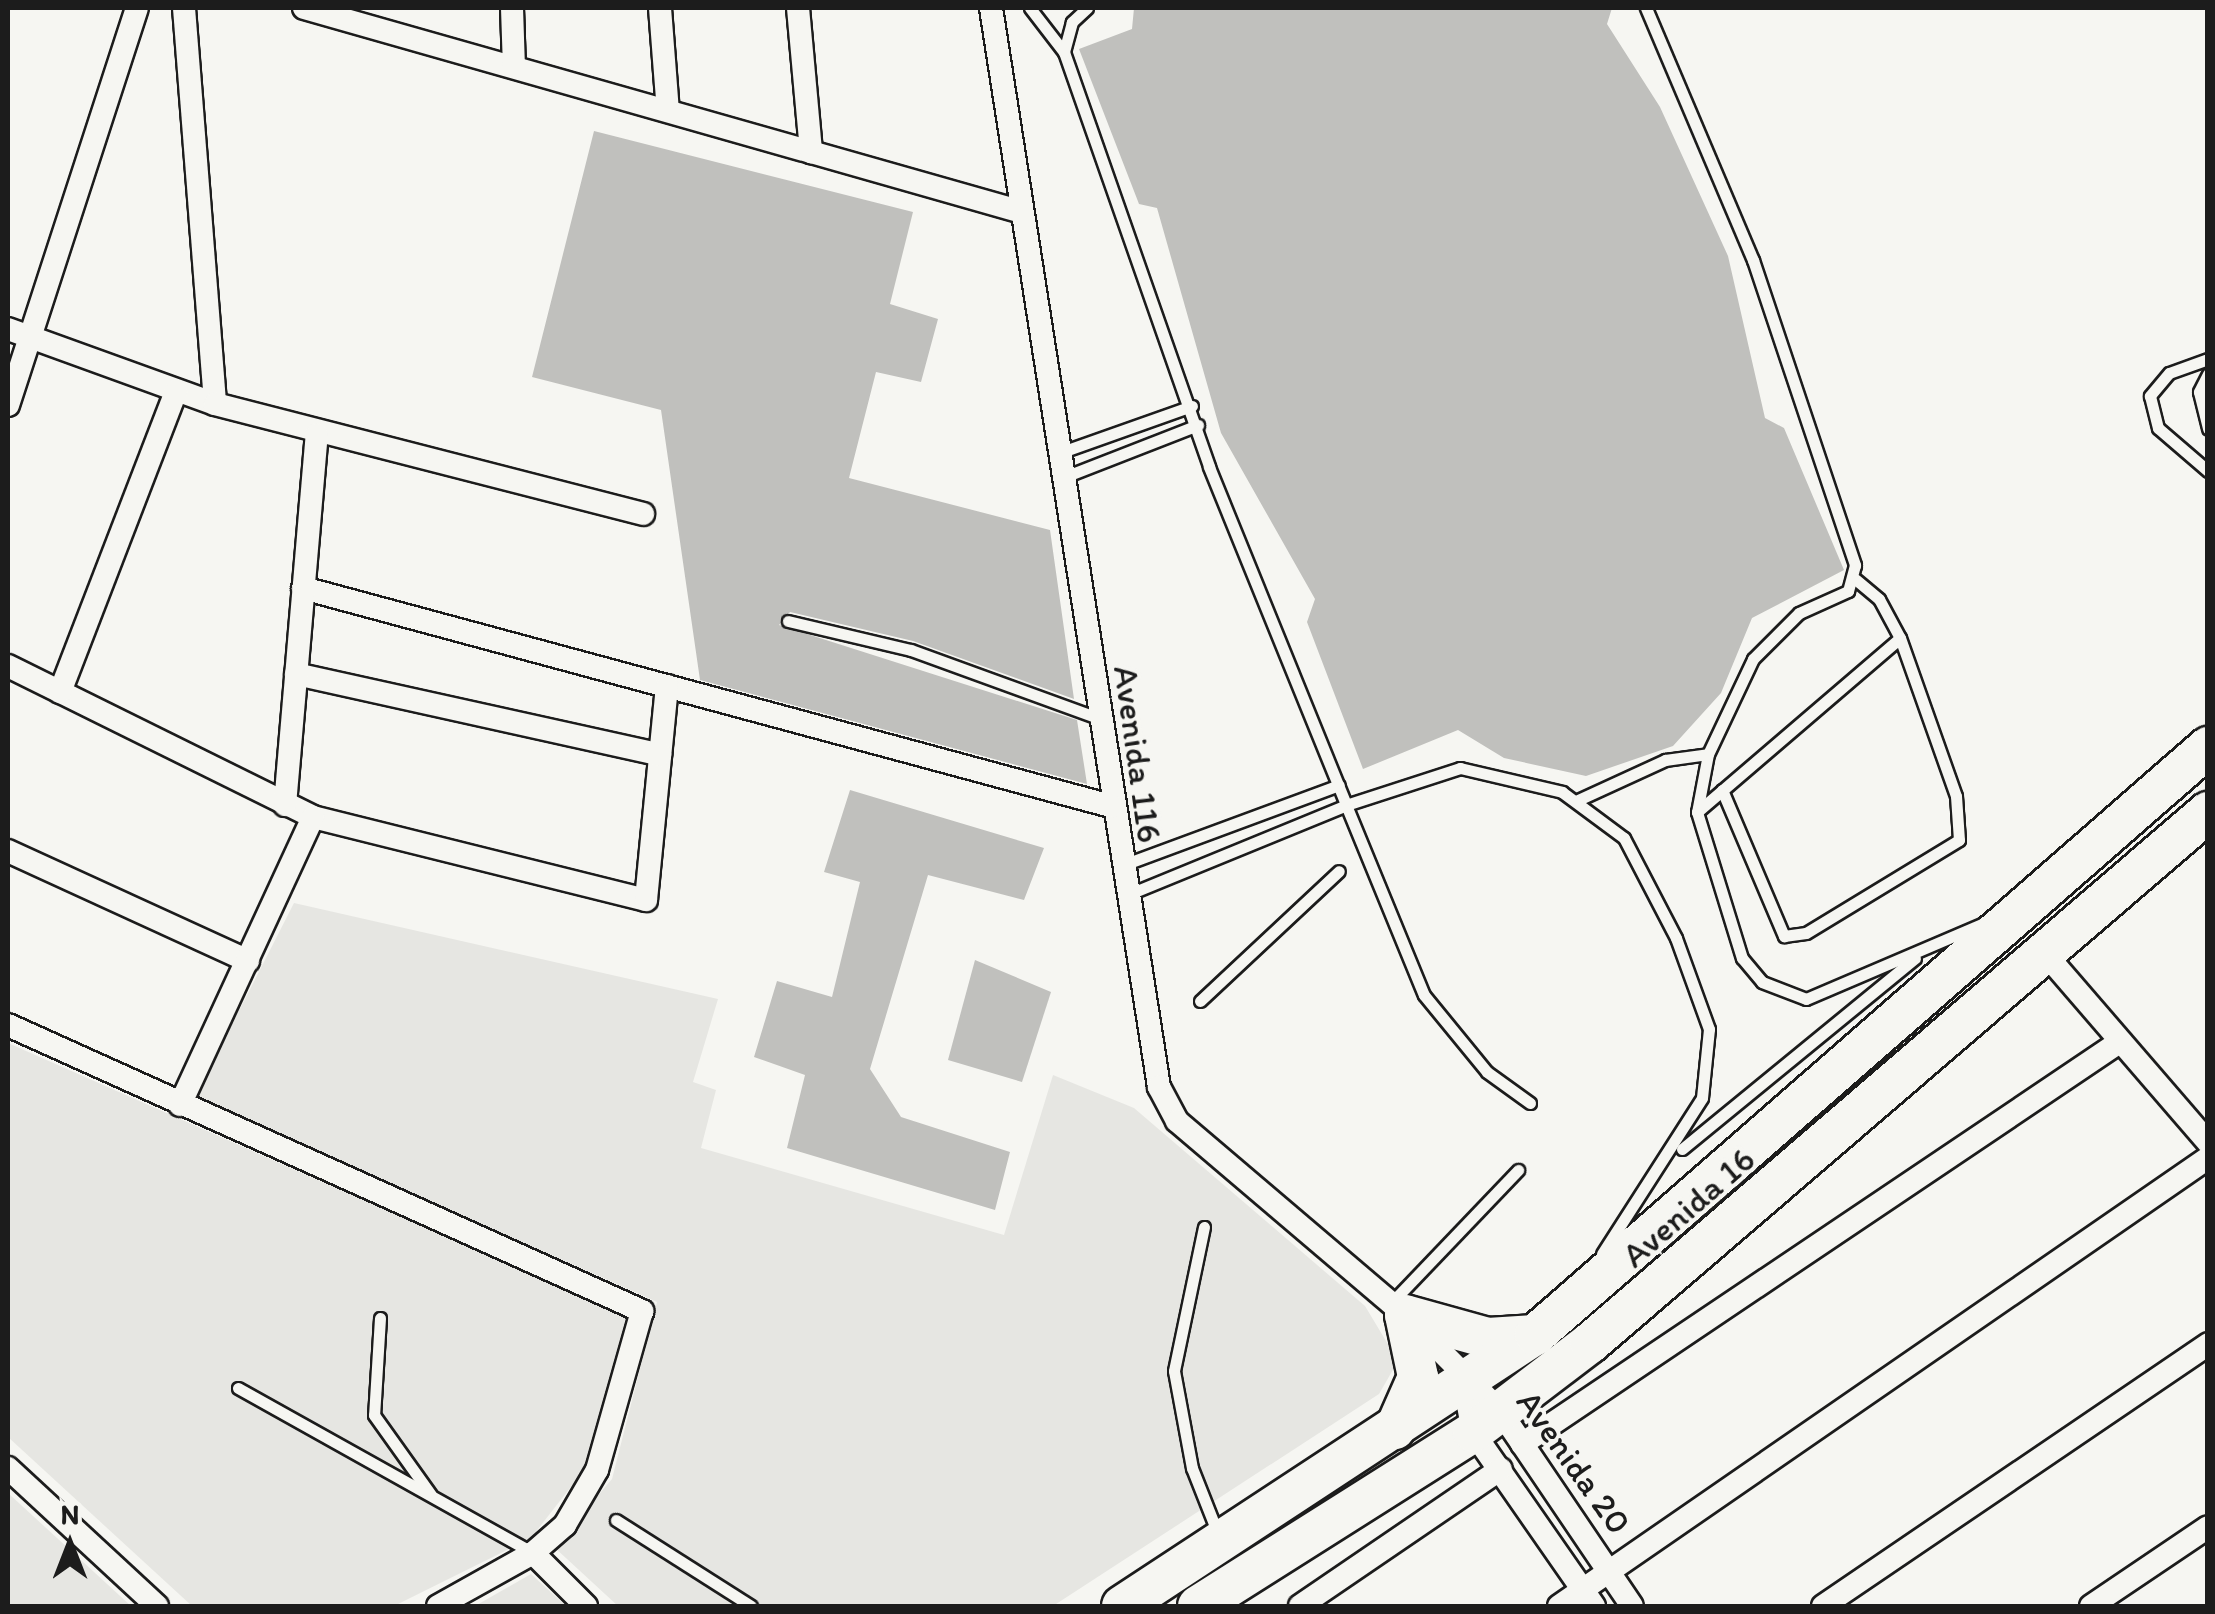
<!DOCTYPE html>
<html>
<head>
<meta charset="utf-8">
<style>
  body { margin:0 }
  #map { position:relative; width:2215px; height:1614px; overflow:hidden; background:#f6f6f2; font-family:Itim,sans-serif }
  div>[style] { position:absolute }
  .built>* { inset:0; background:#e6e6e2 }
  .building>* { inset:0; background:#c0c0bd }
  .roads { filter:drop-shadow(2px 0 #1c1c1c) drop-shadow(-2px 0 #1c1c1c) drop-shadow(0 2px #1c1c1c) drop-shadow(0 -2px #1c1c1c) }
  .lane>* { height:11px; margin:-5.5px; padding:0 5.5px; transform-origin:5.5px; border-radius:5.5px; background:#f6f6f2 }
  .street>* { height:22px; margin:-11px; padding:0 11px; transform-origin:11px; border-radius:11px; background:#f6f6f2 }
  .highway>* { height:40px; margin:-20px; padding:0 20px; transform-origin:20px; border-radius:20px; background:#f6f6f2 }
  span { translate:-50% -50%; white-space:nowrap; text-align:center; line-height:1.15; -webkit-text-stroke:8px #f6f6f2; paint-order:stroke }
  .street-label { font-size:35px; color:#1c1c1c }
  .frame { position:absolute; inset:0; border:10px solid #1c1c1c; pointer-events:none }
  .north { position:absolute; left:20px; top:1494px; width:100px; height:100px; -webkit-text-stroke:8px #f6f6f2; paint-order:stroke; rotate:0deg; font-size:28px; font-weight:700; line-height:40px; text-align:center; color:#1c1c1c }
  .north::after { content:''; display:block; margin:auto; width:35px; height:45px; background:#1c1c1c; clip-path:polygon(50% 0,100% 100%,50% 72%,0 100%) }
</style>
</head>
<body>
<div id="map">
  <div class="built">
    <i style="clip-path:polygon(294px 903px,718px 999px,693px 1082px,716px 1090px,701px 1148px,1004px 1235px,1053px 1075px,1134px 1108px,1365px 1306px,1398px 1361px,1379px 1394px,1053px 1606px,618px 1606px,554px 1547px,612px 1479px,657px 1302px,195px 1097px)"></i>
    <i style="clip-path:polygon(8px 1043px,626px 1316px,588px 1465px,531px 1538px,394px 1606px,192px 1606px,8px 1437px)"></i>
    <i style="clip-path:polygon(8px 1493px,131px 1606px,8px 1606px)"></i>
    <i style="clip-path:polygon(531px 1574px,566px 1606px,475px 1606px)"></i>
  </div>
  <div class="building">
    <i style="clip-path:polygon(1134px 8px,1612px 8px,1607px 24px,1660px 107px,1728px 256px,1765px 418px,1784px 428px,1844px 570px,1752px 618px,1721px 693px,1673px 746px,1586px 776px,1504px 758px,1458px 730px,1363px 769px,1307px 622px,1315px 599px,1221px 433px,1157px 208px,1139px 204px,1079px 49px,1132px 29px)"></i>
    <i style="clip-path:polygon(594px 131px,913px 212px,890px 304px,938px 319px,921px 382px,876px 372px,849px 478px,1050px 530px,1074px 699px,913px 641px,790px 612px,779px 625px,1077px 720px,1087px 784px,700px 680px,661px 410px,532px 377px)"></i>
    <i style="clip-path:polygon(850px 790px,1044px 848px,1024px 900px,928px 875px,870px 1069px,901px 1117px,1010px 1152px,995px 1210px,787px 1148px,805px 1075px,754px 1057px,777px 981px,832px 997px,860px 882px,824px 872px)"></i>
    <i style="clip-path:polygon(975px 960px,1051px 992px,1022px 1082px,948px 1060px)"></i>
  </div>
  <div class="roads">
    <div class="lane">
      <i style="left:1030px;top:8px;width:56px;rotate:52.3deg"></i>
      <i style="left:1087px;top:8px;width:21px;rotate:137deg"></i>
      <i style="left:1072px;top:22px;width:31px;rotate:105deg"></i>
      <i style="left:1064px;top:52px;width:440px;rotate:70.7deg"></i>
      <i style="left:1209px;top:467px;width:365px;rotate:67.9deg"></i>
      <i style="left:1346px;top:805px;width:120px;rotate:-18deg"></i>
      <i style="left:1460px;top:768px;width:105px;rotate:13.2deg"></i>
      <i style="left:1562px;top:792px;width:77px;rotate:36.6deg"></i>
      <i style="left:1624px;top:838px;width:113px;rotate:62.5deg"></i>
      <i style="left:1676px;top:938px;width:97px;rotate:70.1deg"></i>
      <i style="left:1709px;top:1029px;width:69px;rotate:95.8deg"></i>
      <i style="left:1702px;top:1098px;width:185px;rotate:122.7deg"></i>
      <i style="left:1646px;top:8px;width:274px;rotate:67deg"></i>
      <i style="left:1753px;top:260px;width:322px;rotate:71.5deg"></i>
      <i style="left:1855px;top:565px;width:27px;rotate:105deg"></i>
      <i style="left:1848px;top:591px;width:54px;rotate:155.8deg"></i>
      <i style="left:1799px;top:613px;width:65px;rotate:135deg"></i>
      <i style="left:1753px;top:659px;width:105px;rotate:115.3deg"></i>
      <i style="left:1708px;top:754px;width:59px;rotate:100.7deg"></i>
      <i style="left:1697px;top:812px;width:153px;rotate:72.9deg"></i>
      <i style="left:1742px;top:958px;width:31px;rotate:50deg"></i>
      <i style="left:1762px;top:982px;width:47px;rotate:21.1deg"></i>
      <i style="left:1806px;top:999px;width:191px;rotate:-23.1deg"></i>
      <i style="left:2208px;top:359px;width:41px;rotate:160.3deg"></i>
      <i style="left:2169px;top:373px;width:30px;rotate:130deg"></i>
      <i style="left:2150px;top:396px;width:33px;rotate:76deg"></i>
      <i style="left:2158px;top:428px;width:66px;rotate:40.7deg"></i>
      <i style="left:2208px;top:374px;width:20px;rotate:117deg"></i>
      <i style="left:2199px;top:392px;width:38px;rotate:76deg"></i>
      <i style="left:1059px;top:453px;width:141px;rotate:-19.5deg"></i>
      <i style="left:1062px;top:478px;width:146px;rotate:-21.3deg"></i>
      <i style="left:788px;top:621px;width:126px;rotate:13.3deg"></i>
      <i style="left:911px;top:650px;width:199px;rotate:20deg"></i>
      <i style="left:1722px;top:790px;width:159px;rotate:67deg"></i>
      <i style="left:1784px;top:936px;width:22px;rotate:-8deg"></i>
      <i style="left:1806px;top:933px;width:179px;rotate:-31.3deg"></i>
      <i style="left:1959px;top:840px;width:44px;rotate:-93.9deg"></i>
      <i style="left:1956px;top:796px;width:168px;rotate:-109.5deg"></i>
      <i style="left:1900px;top:638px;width:44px;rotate:-118.3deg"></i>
      <i style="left:1879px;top:599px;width:30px;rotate:-140deg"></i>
      <i style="left:1578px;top:800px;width:96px;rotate:-24.7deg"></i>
      <i style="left:1665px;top:760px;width:43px;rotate:-7.9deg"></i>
      <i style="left:1697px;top:812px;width:267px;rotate:-40.6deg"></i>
      <i style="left:1123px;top:865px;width:230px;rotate:-20.3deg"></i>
      <i style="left:1127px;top:895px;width:237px;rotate:-22.3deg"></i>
      <i style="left:1346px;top:805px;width:205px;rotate:67.7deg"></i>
      <i style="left:1424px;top:995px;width:99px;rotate:50.7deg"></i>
      <i style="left:1487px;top:1072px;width:53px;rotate:35.8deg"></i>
      <i style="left:1200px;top:1001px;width:190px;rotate:-43.1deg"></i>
      <i style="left:1682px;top:1149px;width:301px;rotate:-39.3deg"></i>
      <i style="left:1204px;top:1227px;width:147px;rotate:101.8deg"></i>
      <i style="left:1174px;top:1371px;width:99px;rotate:79.5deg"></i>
      <i style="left:1192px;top:1468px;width:71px;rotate:68.5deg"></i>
      <i style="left:1391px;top:1303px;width:184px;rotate:-46.3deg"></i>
      <i style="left:380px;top:1318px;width:97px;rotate:93.5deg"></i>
      <i style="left:374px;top:1415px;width:98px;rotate:54.5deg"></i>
      <i style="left:238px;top:1388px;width:336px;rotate:29.2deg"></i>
      <i style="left:616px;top:1520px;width:160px;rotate:32.5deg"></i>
    </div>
    <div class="street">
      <i style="left:184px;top:8px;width:397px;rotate:85.5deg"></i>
      <i style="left:304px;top:8px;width:746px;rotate:15.86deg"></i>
      <i style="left:512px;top:8px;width:59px;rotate:88.1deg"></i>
      <i style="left:660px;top:8px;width:103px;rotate:85.6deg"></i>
      <i style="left:798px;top:8px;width:145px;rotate:84.8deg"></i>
      <i style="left:991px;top:8px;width:1092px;rotate:81.15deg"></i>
      <i style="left:1159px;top:1087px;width:38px;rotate:62deg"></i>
      <i style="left:1177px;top:1121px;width:299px;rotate:40.4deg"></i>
      <i style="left:1405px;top:1315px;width:135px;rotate:45.3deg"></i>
      <i style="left:1500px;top:1411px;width:235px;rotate:55.9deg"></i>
      <i style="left:8px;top:329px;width:220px;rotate:19.9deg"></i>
      <i style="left:215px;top:404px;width:442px;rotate:14.4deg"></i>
      <i style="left:8px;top:405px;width:417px;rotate:-72deg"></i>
      <i style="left:303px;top:588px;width:837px;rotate:15.1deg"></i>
      <i style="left:8px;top:666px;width:340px;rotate:26.3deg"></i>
      <i style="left:313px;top:817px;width:343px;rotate:14deg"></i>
      <i style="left:646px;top:900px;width:215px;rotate:-84.4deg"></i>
      <i style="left:296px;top:674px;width:373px;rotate:12.5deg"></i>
      <i style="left:60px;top:692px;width:323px;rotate:-68.9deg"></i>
      <i style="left:285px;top:805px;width:372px;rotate:-85.1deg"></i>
      <i style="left:8px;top:851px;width:264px;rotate:24.6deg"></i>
      <i style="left:2042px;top:950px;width:254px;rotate:49.2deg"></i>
      <i style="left:8px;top:1025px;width:696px;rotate:24.28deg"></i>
      <i style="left:642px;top:1311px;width:165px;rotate:105.8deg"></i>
      <i style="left:597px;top:1470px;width:64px;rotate:120.2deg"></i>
      <i style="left:565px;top:1525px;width:43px;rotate:138.8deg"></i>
      <i style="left:180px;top:1105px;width:317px;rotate:-65.2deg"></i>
      <i style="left:1464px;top:1384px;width:49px;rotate:79.4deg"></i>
      <i style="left:1473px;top:1432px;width:212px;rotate:55.2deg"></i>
      <i style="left:1522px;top:1444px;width:718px;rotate:-33.93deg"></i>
      <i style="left:8px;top:1468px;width:203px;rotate:42.8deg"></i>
      <i style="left:438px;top:1606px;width:109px;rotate:-29.2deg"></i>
      <i style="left:533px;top:1553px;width:75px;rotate:45deg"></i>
      <i style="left:1300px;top:1606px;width:243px;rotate:-34.3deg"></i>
      <i style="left:1559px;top:1606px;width:789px;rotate:-34.62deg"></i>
      <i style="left:1823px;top:1606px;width:466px;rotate:-34.2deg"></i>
      <i style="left:2091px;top:1606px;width:141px;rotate:-34deg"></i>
    </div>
    <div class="highway">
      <i style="left:1405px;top:1315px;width:86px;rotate:15.5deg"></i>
      <i style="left:1488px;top:1338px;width:47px;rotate:-3.7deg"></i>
      <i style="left:1395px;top:1429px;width:57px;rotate:-66.1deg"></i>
      <i style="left:1418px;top:1377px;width:63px;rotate:-101.8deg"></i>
      <i style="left:1122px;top:1606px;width:494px;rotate:-33.3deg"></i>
      <i style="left:1535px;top:1335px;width:894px;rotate:-41.14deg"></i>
      <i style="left:1198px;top:1606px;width:325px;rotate:-32.3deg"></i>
      <i style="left:1473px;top:1432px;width:147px;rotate:-37.3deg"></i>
      <i style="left:1590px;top:1343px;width:815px;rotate:-40.67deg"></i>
    </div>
  </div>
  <div class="street-label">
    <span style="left:1138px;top:754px;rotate:82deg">Avenida 116</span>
    <span style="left:1688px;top:1207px;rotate:-41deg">Avenida 16</span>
    <span style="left:1574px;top:1462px;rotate:54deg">Avenida 20</span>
  </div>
  <div class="frame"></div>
  <div class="north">N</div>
</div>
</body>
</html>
